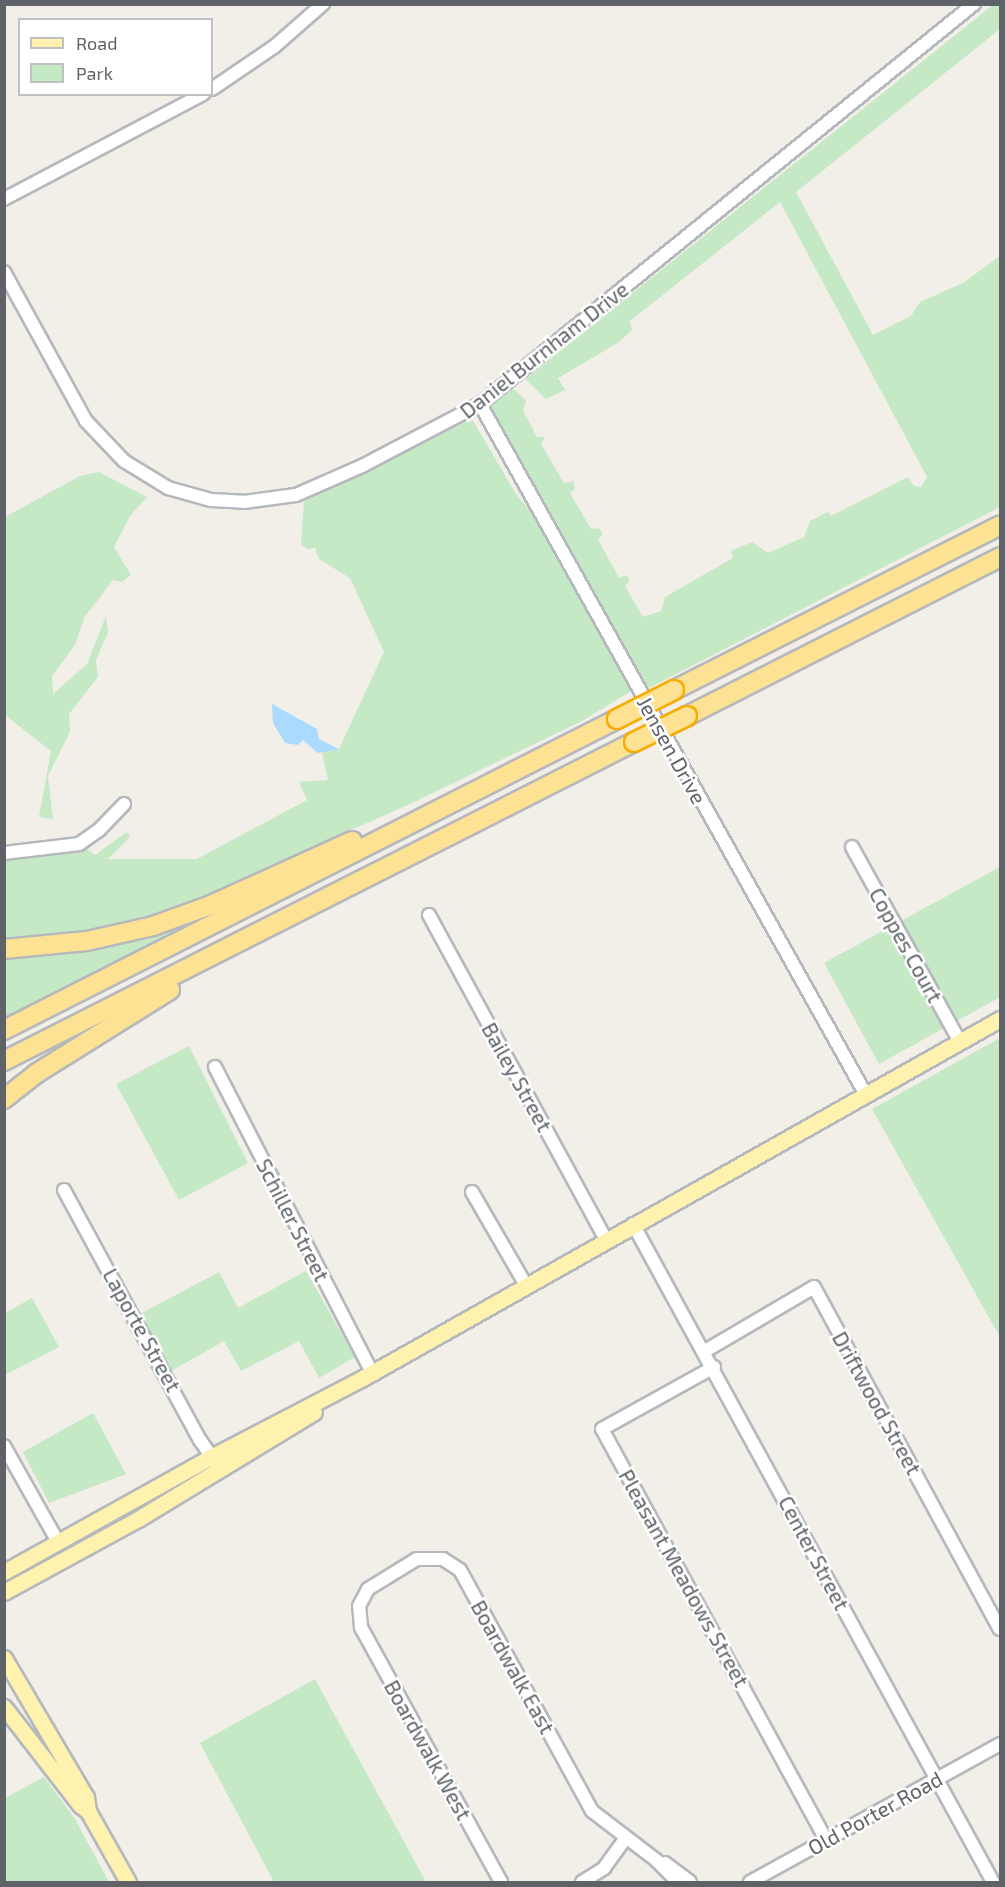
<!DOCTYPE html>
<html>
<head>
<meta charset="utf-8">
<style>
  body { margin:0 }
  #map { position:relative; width:1005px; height:1887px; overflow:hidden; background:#f1efe8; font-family:"Exo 2",sans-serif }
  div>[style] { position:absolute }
  .green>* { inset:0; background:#c5e8c5 }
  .water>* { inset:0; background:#aadaff }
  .roads { filter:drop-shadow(2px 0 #b5b8bc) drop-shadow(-2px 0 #b5b8bc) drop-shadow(0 2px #b5b8bc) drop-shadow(0 -2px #b5b8bc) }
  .minor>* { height:12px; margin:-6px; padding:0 6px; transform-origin:6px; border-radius:6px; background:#fff }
  .major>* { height:15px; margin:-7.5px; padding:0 7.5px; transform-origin:7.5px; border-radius:7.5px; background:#fff2af }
  .highway>* { height:18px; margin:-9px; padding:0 9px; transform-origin:9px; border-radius:9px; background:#fde293 }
  .bridges { filter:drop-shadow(2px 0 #f9ab00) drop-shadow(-2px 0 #f9ab00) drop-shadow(0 2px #f9ab00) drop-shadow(0 -2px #f9ab00) }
  .highway-bridge>* { height:18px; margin:-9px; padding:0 9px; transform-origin:9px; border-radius:9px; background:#fde293 }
  span { translate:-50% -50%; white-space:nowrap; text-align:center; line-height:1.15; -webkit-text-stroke:5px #fff; paint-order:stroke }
  .street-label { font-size:21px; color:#5f6368 }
  .frame { position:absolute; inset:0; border:6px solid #5f6368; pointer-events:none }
  .legend { position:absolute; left:18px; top:18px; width:195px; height:78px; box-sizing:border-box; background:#fff; border:2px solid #bfc1c3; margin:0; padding:8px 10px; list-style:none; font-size:18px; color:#5f6368 }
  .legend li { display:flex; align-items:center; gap:12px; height:30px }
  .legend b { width:30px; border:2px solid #bfc1c3 }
</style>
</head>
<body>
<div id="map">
  <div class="green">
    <i style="clip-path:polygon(993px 5px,1000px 5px,1000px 29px,796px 192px,873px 335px,911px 316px,920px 302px,963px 283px,1000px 256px,1000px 507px,649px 688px,488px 407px,512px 387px,526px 401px,523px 410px,537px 437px,545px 437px,541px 444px,564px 483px,573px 481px,575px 489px,570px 493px,591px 529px,599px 528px,603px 534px,598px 539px,619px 578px,627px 575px,630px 580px,625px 586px,643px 617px,661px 611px,665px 597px,733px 558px,731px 551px,752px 542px,768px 553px,804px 537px,810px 521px,828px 512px,831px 516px,908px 477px,914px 486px,921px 487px,927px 477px,780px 202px,630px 321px,632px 330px,619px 342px,558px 378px,565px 390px,546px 399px,525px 379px)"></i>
    <i style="clip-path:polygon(472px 419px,516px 494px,538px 521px,633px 690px,582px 721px,412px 803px,171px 910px,62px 936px,5px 938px,5px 860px,86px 848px,95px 855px,127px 832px,130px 837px,108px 859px,197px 859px,307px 800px,299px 782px,328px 780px,322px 752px,339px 749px,384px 652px,350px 578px,319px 559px,315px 548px,308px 549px,301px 545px,304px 501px)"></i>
    <i style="clip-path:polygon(99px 472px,147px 497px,130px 516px,114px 547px,131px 575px,122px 582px,113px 580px,84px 618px,75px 645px,52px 676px,53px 694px,87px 664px,106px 616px,108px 632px,96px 660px,98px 677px,69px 714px,70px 732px,48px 776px,53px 819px,39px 817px,51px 751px,5px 715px,5px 517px,80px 476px)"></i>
    <i style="clip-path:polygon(1000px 867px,1000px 997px,879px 1064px,824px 963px)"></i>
    <i style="clip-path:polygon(185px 923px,184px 926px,5px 1017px,5px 953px)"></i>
    <i style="clip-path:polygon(1000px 1038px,1000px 1337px,872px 1109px)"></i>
    <i style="clip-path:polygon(189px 1046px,248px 1163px,179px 1200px,116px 1084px)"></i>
    <i style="clip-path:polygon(306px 1271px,355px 1357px,319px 1378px,299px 1341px,241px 1371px,224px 1341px,171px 1371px,140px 1314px,219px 1272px,238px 1308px)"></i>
    <i style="clip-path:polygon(32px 1298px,59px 1347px,5px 1375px,5px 1313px)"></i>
    <i style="clip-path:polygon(93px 1413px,126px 1474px,49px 1503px,23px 1452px)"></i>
    <i style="clip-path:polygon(315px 1679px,426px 1882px,274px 1882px,200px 1743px)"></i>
    <i style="clip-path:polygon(44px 1777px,75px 1819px,109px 1882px,5px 1882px,5px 1798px)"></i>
  </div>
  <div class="water">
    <i style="clip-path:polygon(272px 704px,317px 729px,319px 739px,339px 749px,318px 753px,303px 740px,298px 745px,285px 743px,273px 723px)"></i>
  </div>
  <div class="roads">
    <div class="minor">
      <i style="left:212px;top:89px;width:76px;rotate:-34.3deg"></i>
      <i style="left:275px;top:46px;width:64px;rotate:-41.2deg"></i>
      <i style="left:4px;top:199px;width:225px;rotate:-27.8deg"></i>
      <i style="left:4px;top:272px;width:170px;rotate:61.2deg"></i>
      <i style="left:86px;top:421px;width:55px;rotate:46.5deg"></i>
      <i style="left:124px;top:461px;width:52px;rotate:31.5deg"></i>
      <i style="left:168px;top:488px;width:45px;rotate:15.6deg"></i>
      <i style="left:211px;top:500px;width:33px;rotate:3deg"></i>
      <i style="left:244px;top:502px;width:52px;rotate:-7.7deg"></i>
      <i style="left:296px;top:495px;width:74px;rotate:-23.8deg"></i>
      <i style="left:364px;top:465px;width:131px;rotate:-27.7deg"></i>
      <i style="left:480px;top:404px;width:636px;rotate:-39deg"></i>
      <i style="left:480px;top:404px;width:792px;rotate:60.81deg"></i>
      <i style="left:852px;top:847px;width:223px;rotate:61deg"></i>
      <i style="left:4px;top:853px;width:76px;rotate:-6.8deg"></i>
      <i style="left:79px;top:844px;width:24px;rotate:-35deg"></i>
      <i style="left:99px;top:830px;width:36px;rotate:-46deg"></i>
      <i style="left:429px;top:915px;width:370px;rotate:61.4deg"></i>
      <i style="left:215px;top:1067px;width:344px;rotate:62.8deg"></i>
      <i style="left:64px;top:1190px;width:285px;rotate:61.5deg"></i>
      <i style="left:200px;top:1440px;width:28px;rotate:55deg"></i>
      <i style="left:472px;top:1192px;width:108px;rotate:59.9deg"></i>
      <i style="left:633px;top:1224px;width:750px;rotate:61.32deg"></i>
      <i style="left:705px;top:1351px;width:126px;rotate:-30.4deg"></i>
      <i style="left:814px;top:1287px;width:389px;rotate:61.5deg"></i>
      <i style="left:714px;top:1367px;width:128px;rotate:151deg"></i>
      <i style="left:602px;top:1429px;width:468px;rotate:61.4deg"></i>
      <i style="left:4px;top:1446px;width:110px;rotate:60.6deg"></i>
      <i style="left:665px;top:1863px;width:31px;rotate:37deg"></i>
      <i style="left:501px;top:1882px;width:291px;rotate:-118.8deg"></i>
      <i style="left:361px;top:1627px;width:21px;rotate:-95deg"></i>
      <i style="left:359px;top:1606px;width:19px;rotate:-62deg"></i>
      <i style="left:368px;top:1589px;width:57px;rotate:-31.5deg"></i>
      <i style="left:417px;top:1559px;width:26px"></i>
      <i style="left:443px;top:1559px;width:20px;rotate:33deg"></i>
      <i style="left:460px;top:1570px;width:275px;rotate:61.3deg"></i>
      <i style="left:592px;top:1811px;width:81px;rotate:37.4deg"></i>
      <i style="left:656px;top:1860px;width:31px;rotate:45deg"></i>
      <i style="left:582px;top:1882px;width:26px;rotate:-32deg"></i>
      <i style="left:604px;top:1868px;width:37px;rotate:-54deg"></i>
      <i style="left:750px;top:1882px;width:286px;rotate:-28.9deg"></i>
    </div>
    <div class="major">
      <i style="left:4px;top:1572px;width:237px;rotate:-29.1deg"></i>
      <i style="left:211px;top:1457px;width:169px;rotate:-27.5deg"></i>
      <i style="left:361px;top:1379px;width:733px;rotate:-29.4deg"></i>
      <i style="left:4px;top:1592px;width:153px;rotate:-28.6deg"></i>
      <i style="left:138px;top:1519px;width:206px;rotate:-31.3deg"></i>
      <i style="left:4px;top:1658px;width:161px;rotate:59.5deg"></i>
      <i style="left:86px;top:1797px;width:14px;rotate:82deg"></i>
      <i style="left:88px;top:1811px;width:81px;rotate:60.6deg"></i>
      <i style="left:4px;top:1707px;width:124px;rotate:52.2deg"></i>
      <i style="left:80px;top:1805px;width:10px;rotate:37deg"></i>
    </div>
    <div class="highway">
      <i style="left:674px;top:690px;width:365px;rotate:-26.8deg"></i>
      <i style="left:687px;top:716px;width:351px;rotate:-26.9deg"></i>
      <i style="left:4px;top:949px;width:83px;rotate:-5.5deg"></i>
      <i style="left:87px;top:941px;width:68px;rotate:-12.8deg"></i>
      <i style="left:153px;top:926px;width:62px;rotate:-19.9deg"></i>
      <i style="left:211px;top:905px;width:155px;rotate:-24.4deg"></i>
      <i style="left:4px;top:1030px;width:687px;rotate:-26.9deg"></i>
      <i style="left:4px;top:1061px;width:706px;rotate:-26.86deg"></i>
      <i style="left:4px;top:1099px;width:42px;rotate:-38.2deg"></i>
      <i style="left:37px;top:1073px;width:157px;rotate:-32deg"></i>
    </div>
  </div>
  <div class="bridges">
    <div class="highway-bridge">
      <i style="left:617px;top:719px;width:64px;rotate:-27deg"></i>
      <i style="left:634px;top:742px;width:59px;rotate:-26.1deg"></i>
    </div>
  </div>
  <div class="street-label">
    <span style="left:544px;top:350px;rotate:-38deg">Daniel Burnham Drive</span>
    <span style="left:672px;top:750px;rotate:61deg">Jensen Drive</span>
    <span style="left:906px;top:945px;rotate:61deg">Coppes Court</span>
    <span style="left:517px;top:1077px;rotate:61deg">Bailey Street</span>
    <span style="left:293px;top:1220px;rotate:63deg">Schiller Street</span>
    <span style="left:142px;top:1330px;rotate:61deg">Laporte Street</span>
    <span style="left:877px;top:1403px;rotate:61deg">Driftwood Street</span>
    <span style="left:814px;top:1553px;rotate:62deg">Center Street</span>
    <span style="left:684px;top:1578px;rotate:61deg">Pleasant Meadows Street</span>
    <span style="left:513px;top:1667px;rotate:61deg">Boardwalk East</span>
    <span style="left:428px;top:1750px;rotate:61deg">Boardwalk West</span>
    <span style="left:875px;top:1813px;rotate:-29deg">Old Porter Road</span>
  </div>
  <div class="frame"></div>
  <ul class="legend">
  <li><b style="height:8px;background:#fff2af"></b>Road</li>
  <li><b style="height:16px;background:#c5e8c5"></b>Park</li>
  </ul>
</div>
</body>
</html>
